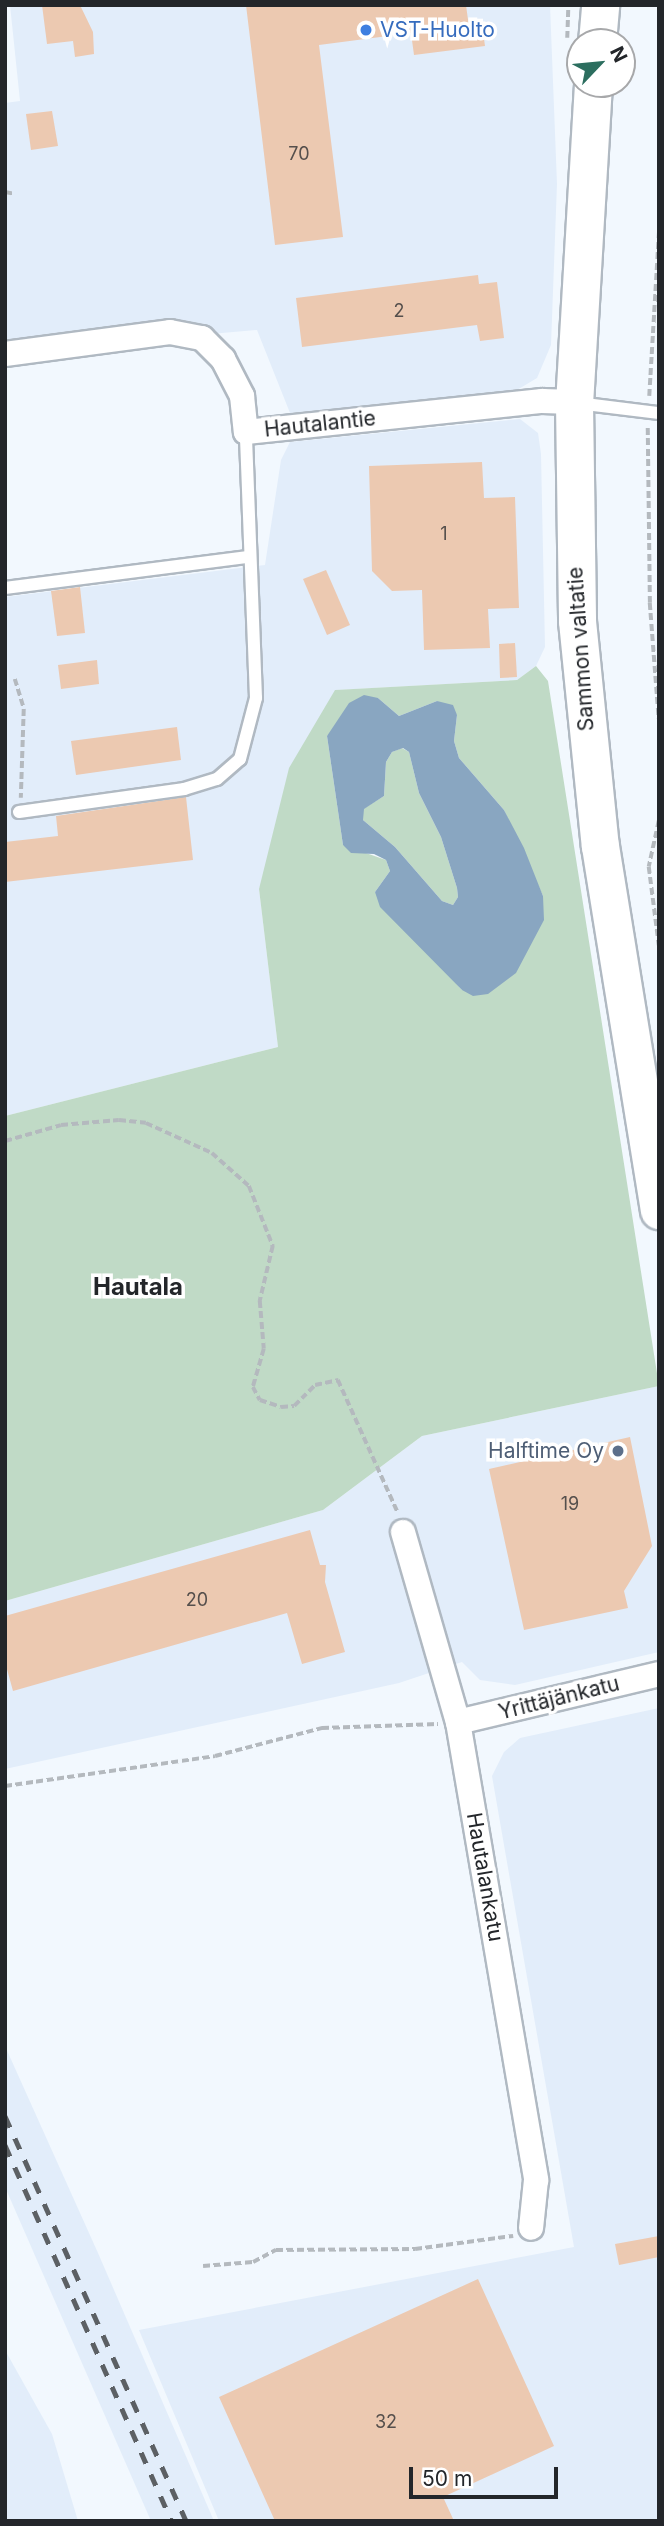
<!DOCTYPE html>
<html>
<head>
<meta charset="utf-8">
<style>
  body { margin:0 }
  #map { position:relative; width:664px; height:2526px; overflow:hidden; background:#f2f8fe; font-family:Inter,sans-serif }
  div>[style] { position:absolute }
  .built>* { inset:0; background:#e2edfa }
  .green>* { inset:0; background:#c0dac6 }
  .water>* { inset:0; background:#89a6c1 }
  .building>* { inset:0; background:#ecc9b1 }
  .path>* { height:3.5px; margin-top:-1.75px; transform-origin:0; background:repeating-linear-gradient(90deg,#b4b9be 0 7px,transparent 0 10.5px) }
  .roads { filter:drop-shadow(2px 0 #b0b9c2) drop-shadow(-2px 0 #b0b9c2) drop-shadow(0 2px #b0b9c2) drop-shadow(0 -2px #b0b9c2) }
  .lane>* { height:12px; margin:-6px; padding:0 6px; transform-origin:6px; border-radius:6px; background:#fff }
  .street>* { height:24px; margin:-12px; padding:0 12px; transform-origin:12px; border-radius:12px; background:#fff }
  .primary>* { height:37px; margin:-18.5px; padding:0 18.5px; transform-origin:18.5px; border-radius:18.5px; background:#fff }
  .rail>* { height:5px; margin-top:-2.5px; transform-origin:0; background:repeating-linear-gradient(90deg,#5c6064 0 12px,transparent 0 24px) }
  .dots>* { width:19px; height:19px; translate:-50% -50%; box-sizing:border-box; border:4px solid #fff; border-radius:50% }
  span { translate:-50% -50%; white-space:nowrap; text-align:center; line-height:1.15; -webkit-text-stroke:7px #fff; paint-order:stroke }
  .number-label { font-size:18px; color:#554f4c }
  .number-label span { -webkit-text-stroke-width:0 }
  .shop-label { font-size:21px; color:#366cbe }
  .left { translate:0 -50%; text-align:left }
  .street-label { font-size:21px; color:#23262a }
  .service-label { font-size:21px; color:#4e5e75 }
  .right { translate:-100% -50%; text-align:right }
  .quarter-label { font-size:24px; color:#23262a; font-weight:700 }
  .frame { position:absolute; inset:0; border:7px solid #23262a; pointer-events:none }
  .north { position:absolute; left:566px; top:28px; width:70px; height:70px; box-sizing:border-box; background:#fff; border:2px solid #a7a8aa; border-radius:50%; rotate:64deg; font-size:19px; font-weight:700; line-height:28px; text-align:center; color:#23262a }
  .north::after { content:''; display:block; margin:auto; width:24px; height:32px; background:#2c6e5f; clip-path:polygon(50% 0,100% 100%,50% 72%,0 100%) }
  .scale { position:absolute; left:409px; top:2467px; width:149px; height:32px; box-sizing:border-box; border:4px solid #23262a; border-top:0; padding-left:9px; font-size:21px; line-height:24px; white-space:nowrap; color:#23262a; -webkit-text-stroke:5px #fff; paint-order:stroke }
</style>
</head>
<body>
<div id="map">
  <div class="built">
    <i style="clip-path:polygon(10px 5px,550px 5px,557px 184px,551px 345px,537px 378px,512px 393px,290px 413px,257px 330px,5px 352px,5px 103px,20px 101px)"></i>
    <i style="clip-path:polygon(520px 419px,538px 433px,541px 454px,545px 647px,536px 666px,517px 680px,336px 690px,259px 889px,278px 1047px,5px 1116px,5px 597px,265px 565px,281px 460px,290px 442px)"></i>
    <i style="clip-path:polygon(659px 1386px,659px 1652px,515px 1685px,480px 1680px,462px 1662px,399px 1683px,5px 1769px,5px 1601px,323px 1510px,422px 1436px)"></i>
    <i style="clip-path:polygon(659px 1708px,659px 2521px,219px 2521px,139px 2330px,574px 2247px,492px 1776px,504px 1752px,520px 1738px)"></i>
    <i style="clip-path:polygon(5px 2046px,98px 2253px,214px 2521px,151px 2521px,5px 2187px)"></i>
    <i style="clip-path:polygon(5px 2350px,52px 2434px,78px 2521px,5px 2521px)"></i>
  </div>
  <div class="green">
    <i style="clip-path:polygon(evenodd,536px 666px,548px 681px,659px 1386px,422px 1436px,323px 1510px,5px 1601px,5px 1116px,278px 1047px,259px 889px,289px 768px,335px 690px,517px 680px,536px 666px,378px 698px,399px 716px,437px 701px,457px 715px,454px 741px,459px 758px,504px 810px,543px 896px,462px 990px,375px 892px,390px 871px,386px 860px,343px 845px,327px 736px,378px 698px)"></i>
    <i style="clip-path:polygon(402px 748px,409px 752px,419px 793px,441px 837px,457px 888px,458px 897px,453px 905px,442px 901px,395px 847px,363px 820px,363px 809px,384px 796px,386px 762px,392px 752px)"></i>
  </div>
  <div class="water">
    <i style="clip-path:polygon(evenodd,364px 695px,378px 698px,399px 716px,437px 701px,453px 705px,457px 715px,454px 741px,459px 758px,504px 810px,524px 848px,543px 896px,544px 920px,516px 973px,488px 994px,473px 996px,462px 990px,380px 907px,375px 892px,390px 871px,386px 860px,374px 854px,351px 853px,343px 845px,327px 736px,349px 703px,364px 695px,403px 748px,409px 752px,419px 793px,441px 837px,457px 888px,458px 897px,453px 905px,442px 901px,395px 847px,363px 820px,364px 809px,384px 796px,386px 762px,392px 752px,403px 748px)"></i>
  </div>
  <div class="building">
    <i style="clip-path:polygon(42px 5px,80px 5px,93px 32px,94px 54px,75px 57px,73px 41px,47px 44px)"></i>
    <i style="clip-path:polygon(246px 5px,466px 5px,469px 27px,482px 25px,485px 46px,414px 55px,411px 33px,319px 45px,343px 237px,275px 245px)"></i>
    <i style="clip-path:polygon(52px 111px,58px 146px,31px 150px,26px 114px)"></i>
    <i style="clip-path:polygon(478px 275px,479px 284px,497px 282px,504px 338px,480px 341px,477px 325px,302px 347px,296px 298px)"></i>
    <i style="clip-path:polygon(482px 462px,484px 498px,515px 497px,519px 608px,488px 609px,490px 648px,424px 650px,422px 590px,392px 591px,372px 571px,369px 466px)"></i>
    <i style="clip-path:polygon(326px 570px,350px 625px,327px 635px,303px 579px)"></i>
    <i style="clip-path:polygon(80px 587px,85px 633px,57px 636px,51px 591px)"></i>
    <i style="clip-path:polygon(515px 643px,517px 677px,500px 678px,499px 644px)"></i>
    <i style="clip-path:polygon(97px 660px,99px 684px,61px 689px,58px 665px)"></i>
    <i style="clip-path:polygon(177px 727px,181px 760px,76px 775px,71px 741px)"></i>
    <i style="clip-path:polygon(186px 797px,193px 860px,5px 882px,5px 842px,58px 836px,56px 816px)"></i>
    <i style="clip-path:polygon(630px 1437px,652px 1546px,624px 1591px,628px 1608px,524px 1630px,489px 1469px)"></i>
    <i style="clip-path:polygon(310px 1530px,320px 1565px,326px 1565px,325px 1582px,345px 1652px,302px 1664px,287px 1613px,13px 1691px,5px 1662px,5px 1616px)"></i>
    <i style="clip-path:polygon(659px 2236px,659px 2257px,619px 2265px,615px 2244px)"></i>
    <i style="clip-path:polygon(478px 2279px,554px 2446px,443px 2497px,454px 2521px,275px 2521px,219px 2397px)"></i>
  </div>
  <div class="path">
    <i style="left:567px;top:38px;width:33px;rotate:-88deg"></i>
    <i style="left:5px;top:192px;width:10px;rotate:11deg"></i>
    <i style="left:649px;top:396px;width:166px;rotate:-86.6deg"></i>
    <i style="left:648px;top:428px;width:175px;rotate:89.3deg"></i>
    <i style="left:650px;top:603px;width:116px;rotate:85.6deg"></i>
    <i style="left:15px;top:679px;width:31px;rotate:73deg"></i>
    <i style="left:24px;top:709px;width:89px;rotate:91.9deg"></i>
    <i style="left:659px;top:821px;width:47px;rotate:102.3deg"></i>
    <i style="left:649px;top:867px;width:79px;rotate:82.7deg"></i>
    <i style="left:5px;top:1141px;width:58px;rotate:-15.9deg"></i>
    <i style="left:61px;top:1125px;width:58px;rotate:-4.9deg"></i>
    <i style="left:119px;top:1120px;width:27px;rotate:6deg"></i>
    <i style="left:146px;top:1123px;width:72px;rotate:24.4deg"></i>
    <i style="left:212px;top:1153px;width:50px;rotate:41.7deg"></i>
    <i style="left:249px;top:1186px;width:65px;rotate:68.2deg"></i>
    <i style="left:273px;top:1246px;width:57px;rotate:103.3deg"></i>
    <i style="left:260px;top:1301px;width:48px;rotate:85.2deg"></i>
    <i style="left:264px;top:1349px;width:40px;rotate:106deg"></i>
    <i style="left:253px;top:1387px;width:15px;rotate:62deg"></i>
    <i style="left:260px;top:1400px;width:22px;rotate:18deg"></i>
    <i style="left:281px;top:1407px;width:13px;rotate:-4deg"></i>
    <i style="left:294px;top:1406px;width:30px;rotate:-45deg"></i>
    <i style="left:315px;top:1385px;width:24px;rotate:-12deg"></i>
    <i style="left:338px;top:1380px;width:146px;rotate:65.7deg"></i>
    <i style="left:5px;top:1786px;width:212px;rotate:-8.1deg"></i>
    <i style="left:215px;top:1756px;width:111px;rotate:-14.7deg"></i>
    <i style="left:322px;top:1728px;width:116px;rotate:-2deg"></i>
    <i style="left:203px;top:2266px;width:50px;rotate:-4.6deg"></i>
    <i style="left:253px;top:2262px;width:26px;rotate:-28deg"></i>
    <i style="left:276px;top:2250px;width:139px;rotate:-0.4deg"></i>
    <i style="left:415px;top:2249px;width:99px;rotate:-7.6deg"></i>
  </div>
  <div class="roads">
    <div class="lane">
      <i style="left:577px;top:403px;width:83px;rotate:7deg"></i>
      <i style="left:5px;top:588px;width:245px;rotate:-7.3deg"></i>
      <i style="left:19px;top:812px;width:167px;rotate:-7.9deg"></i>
      <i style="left:184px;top:789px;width:34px;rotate:-17deg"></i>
      <i style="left:217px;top:779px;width:30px;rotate:-41deg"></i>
      <i style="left:240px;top:759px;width:63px;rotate:-75.3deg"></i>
      <i style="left:256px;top:698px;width:266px;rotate:-92.2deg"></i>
    </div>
    <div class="street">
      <i style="left:5px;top:354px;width:166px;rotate:-7.6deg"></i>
      <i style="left:170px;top:332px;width:33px;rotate:11deg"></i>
      <i style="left:202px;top:338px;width:30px;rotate:45deg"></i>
      <i style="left:223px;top:359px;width:42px;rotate:62.8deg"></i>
      <i style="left:242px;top:396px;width:36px;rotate:84deg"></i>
      <i style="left:246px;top:432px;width:298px;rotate:-6deg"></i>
      <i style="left:542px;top:401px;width:32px;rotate:2deg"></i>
      <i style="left:403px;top:1532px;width:198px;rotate:73.9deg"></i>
      <i style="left:458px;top:1722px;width:465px;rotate:80.3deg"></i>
      <i style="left:536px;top:2180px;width:48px;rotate:95.9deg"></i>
      <i style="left:458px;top:1722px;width:207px;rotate:-13.4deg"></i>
    </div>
    <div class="primary">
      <i style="left:597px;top:42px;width:37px;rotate:-85deg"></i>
      <i style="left:593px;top:84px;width:319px;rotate:93.4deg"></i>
      <i style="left:574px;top:402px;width:219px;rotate:89.2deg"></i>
      <i style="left:577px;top:621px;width:226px;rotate:84.2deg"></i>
      <i style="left:600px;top:846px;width:369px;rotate:80.8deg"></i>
    </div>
  </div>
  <div class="rail">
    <i style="left:5px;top:2116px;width:444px;rotate:65.9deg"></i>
    <i style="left:5px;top:2145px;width:411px;rotate:66.1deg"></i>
  </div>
  <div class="dots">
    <i style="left:366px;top:30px;background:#3f7fe0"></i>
    <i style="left:618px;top:1451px;background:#5c6f8a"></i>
  </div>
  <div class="number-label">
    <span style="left:299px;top:154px">70</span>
    <span style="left:399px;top:311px">2</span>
    <span style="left:444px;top:534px">1</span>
    <span style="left:570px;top:1504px">19</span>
    <span style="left:197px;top:1600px">20</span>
    <span style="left:386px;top:2422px">32</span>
  </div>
  <div class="shop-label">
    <span class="left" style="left:380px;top:30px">VST-Huolto</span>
  </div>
  <div class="street-label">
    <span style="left:320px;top:424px;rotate:-6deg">Hautalantie</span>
    <span style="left:581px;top:649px;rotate:-94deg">Sammon valtatie</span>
    <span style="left:559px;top:1698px;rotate:-14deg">Yrittäjänkatu</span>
    <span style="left:485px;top:1877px;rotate:80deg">Hautalankatu</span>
  </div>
  <div class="service-label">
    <span class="right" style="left:604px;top:1451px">Halftime Oy</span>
  </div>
  <div class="quarter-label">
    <span style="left:138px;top:1287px">Hautala</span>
  </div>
  <div class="frame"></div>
  <div class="north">N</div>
  <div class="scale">50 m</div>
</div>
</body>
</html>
